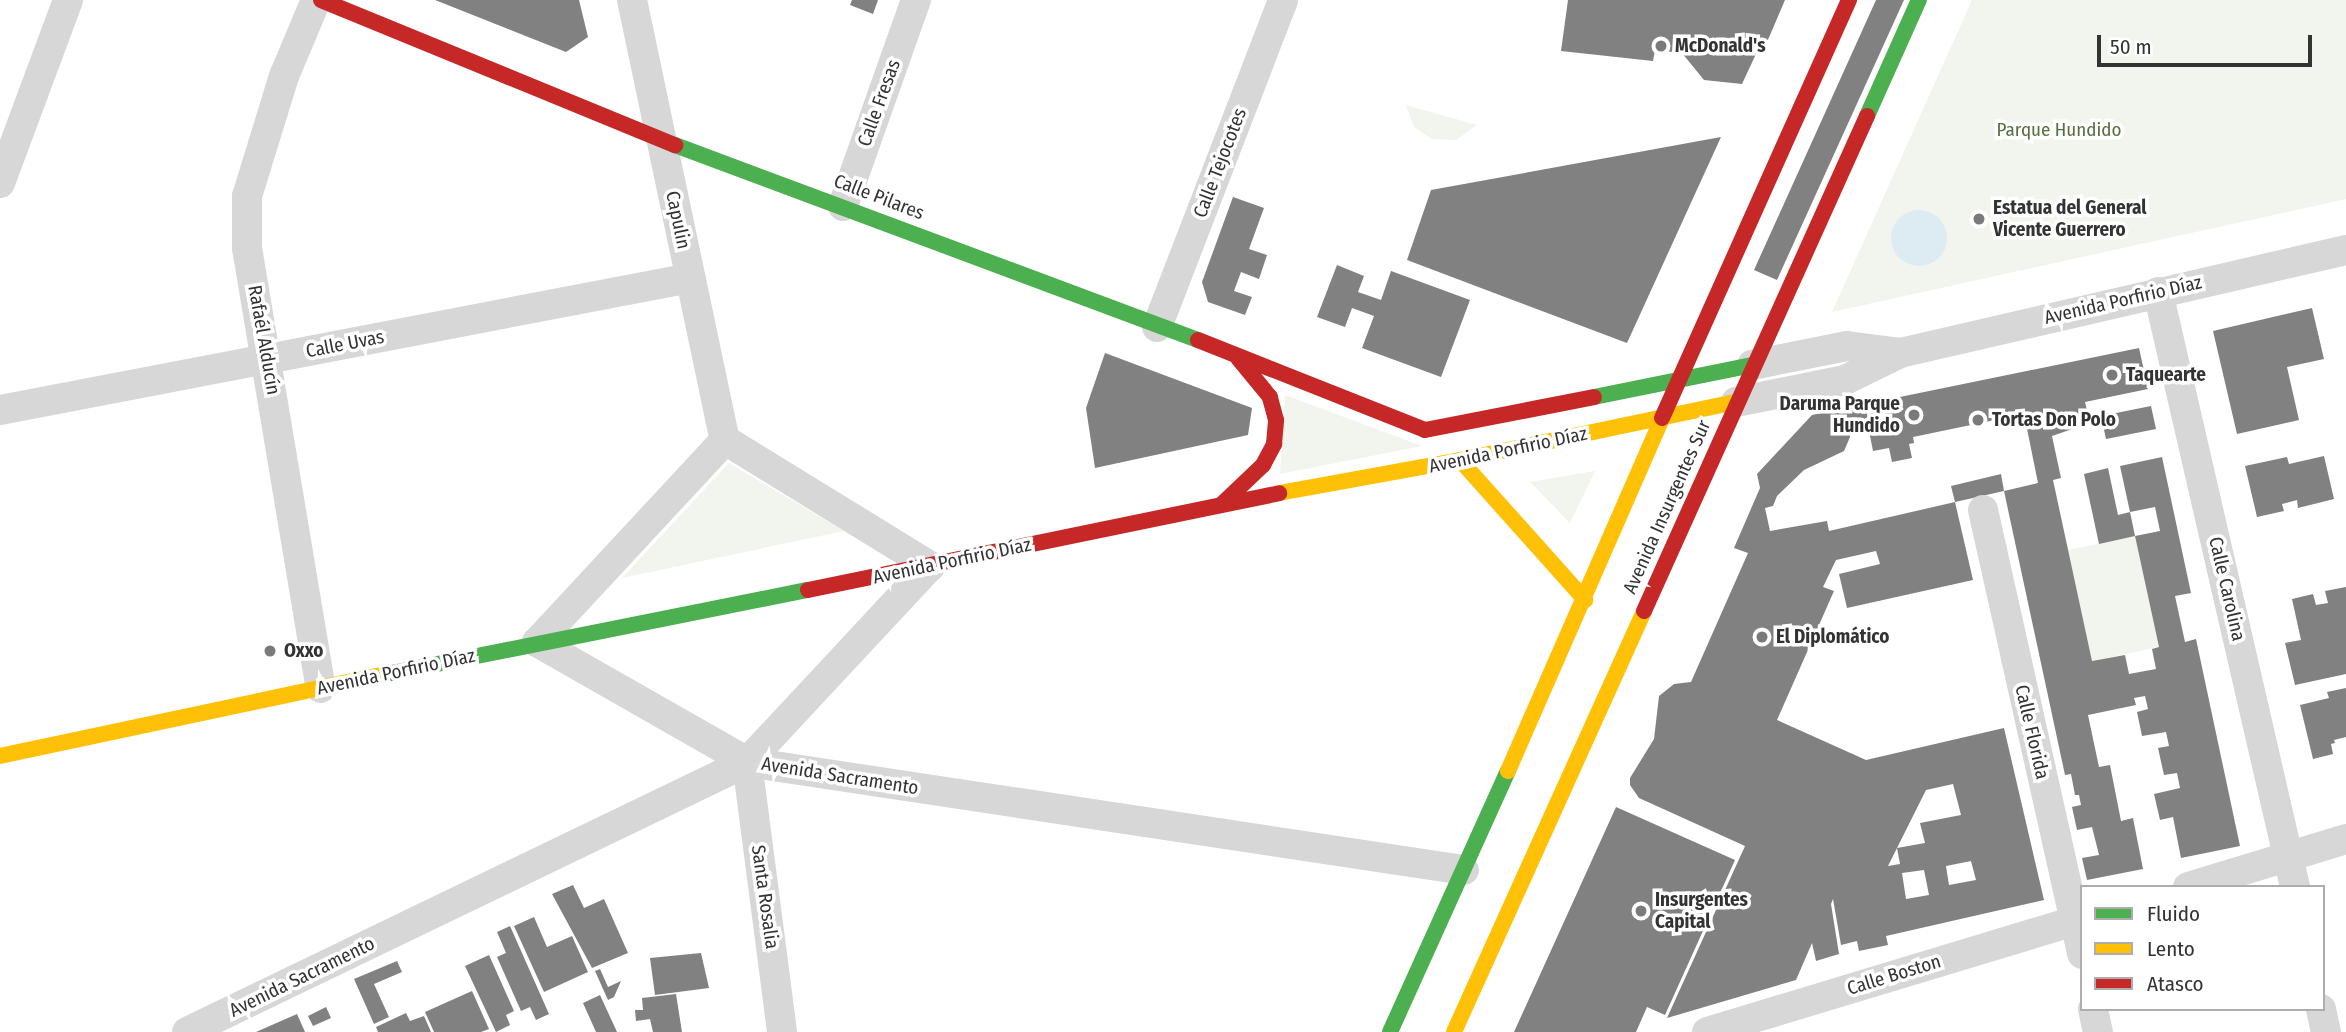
<!DOCTYPE html>
<html>
<head>
<meta charset="utf-8">
<style>
  body { margin:0 }
  #map { position:relative; width:2346px; height:1032px; overflow:hidden; background:#fff; font-family:"Fira Sans Condensed",sans-serif }
  div>[style] { position:absolute }
  .green>* { inset:0; background:#f1f5ed }
  .water>* { inset:0; background:#ddebf3 }
  .round { border-radius:50% }
  .building>* { inset:0; background:#818181 }
  .street>* { height:30px; margin:-15px; padding:0 15px; transform-origin:15px; border-radius:15px; background:#d7d7d7 }
  .fast>* { height:16px; margin:-8px; padding:0 8px; transform-origin:8px; border-radius:8px; background:#4caf50 }
  .slow>* { height:16px; margin:-8px; padding:0 8px; transform-origin:8px; border-radius:8px; background:#ffc107 }
  .jam>* { height:16px; margin:-8px; padding:0 8px; transform-origin:8px; border-radius:8px; background:#c62828 }
  .dots>* { width:19px; height:19px; translate:-50% -50%; box-sizing:border-box; border:4px solid #fff; border-radius:50% }
  span { translate:-50% -50%; white-space:nowrap; text-align:center; line-height:1.15; -webkit-text-stroke:7px #fff; paint-order:stroke }
  .poi-label { font-size:19px; color:#333; font-weight:700 }
  .left { translate:0 -50%; text-align:left }
  .right { translate:-100% -50%; text-align:right }
  .street-label { font-size:19px; color:#333 }
  .park-label { font-size:19px; color:#56703f }
  .legend { position:absolute; left:2080px; top:885px; width:245px; height:126px; box-sizing:border-box; background:#fff; border:2px solid #adadad; margin:0; padding:9px 12px; list-style:none; font-size:21px; color:#333 }
  .legend li { display:flex; align-items:center; gap:14px; height:35px }
  .legend b { width:35px; border:2px solid #adadad }
  .scale { position:absolute; left:2097px; top:35px; width:215px; height:32px; box-sizing:border-box; border:4px solid #333; border-top:0; padding-left:9px; font-size:21px; line-height:24px; white-space:nowrap; color:#333; -webkit-text-stroke:5px #fff; paint-order:stroke }
</style>
</head>
<body>
<div id="map">
  <div class="green">
    <i style="clip-path:polygon(1972px 0,2346px 0,2346px 199px,1832px 312px)"></i>
    <i style="clip-path:polygon(1406px 105px,1477px 125px,1456px 140px,1432px 139px,1414px 127px)"></i>
    <i style="clip-path:polygon(1285px 395px,1422px 446px,1280px 474px)"></i>
    <i style="clip-path:polygon(729px 463px,844px 531px,622px 578px)"></i>
    <i style="clip-path:polygon(1595px 471px,1570px 523px,1530px 482px)"></i>
    <i style="clip-path:polygon(2135px 536px,2159px 647px,2092px 661px,2068px 550px)"></i>
  </div>
  <div class="water">
    <i class="round" style="left:1891px;top:210px;width:56px;height:56px"></i>
  </div>
  <div class="building">
    <i style="clip-path:polygon(435px 0,579px 0,588px 37px,566px 52px)"></i>
    <i style="clip-path:polygon(852px 0,878px 0,873px 14px,850px 5px)"></i>
    <i style="clip-path:polygon(1568px 0,1785px 0,1767px 42px,1762px 41px,1742px 84px,1704px 80px,1682px 53px,1655px 50px,1653px 61px,1561px 51px)"></i>
    <i style="clip-path:polygon(1876px 0,1904px 0,1777px 280px,1754px 270px)"></i>
    <i style="clip-path:polygon(1721px 137px,1627px 343px,1407px 260px,1431px 190px)"></i>
    <i style="clip-path:polygon(1233px 197px,1264px 208px,1249px 249px,1267px 255px,1259px 279px,1241px 272px,1234px 291px,1252px 297px,1245px 315px,1208px 302px,1202px 282px)"></i>
    <i style="clip-path:polygon(1337px 265px,1364px 276px,1358px 292px,1381px 300px,1391px 271px,1470px 300px,1441px 377px,1362px 348px,1374px 316px,1352px 308px,1345px 327px,1317px 317px)"></i>
    <i style="clip-path:polygon(2312px 308px,2324px 359px,2287px 367px,2299px 420px,2237px 434px,2213px 331px)"></i>
    <i style="clip-path:polygon(evenodd,2139px 348px,2148px 389px,2085px 402px,2090px 423px,2052px 436px,2061px 478px,2053px 480px,2092px 661px,2125px 655px,2129px 674px,2156px 669px,2152px 649px,2159px 647px,2135px 536px,2099px 544px,2084px 474px,2108px 468px,2118px 515px,2130px 512px,2120px 466px,2162px 457px,2191px 593px,2175px 596px,2185px 642px,2196px 639px,2240px 846px,2181px 858px,2173px 817px,2160px 820px,2154px 794px,2180px 788px,2177px 773px,2164px 775px,2158px 748px,2169px 746px,2166px 732px,2142px 736px,2137px 712px,2148px 709px,2145px 696px,2134px 698px,2136px 705px,2088px 715px,2099px 767px,2110px 765px,2121px 821px,2133px 818px,2143px 869px,2087px 880px,2082px 858px,2099px 855px,2092px 827px,2077px 830px,2072px 807px,2081px 805px,2079px 795px,2075px 795px,2071px 774px,2065px 775px,2004px 491px,2038px 483px,2024px 414px,1913px 437px,1914px 443px,1909px 444px,1912px 458px,1892px 462px,1889px 448px,1873px 451px,1868px 426px,1850px 429px,1850px 437px,1844px 451px,1804px 470px,1777px 496px,1773px 506px,1765px 508px,1770px 531px,1827px 521px,1829px 531px,1955px 502px,1973px 580px,1847px 608px,1839px 574px,1880px 564px,1876px 551px,1836px 560px,1823px 587px,1834px 591px,1777px 720px,1866px 760px,2004px 728px,2044px 900px,1886px 936px,1888px 945px,1859px 951px,1857px 941px,1841px 945px,1833px 899px,1831px 904px,1839px 954px,1816px 961px,1812px 943px,1796px 980px,1667px 1018px,1745px 846px,1639px 798px,1630px 785px,1630px 778px,1654px 739px,1659px 696px,1674px 684px,1691px 682px,1748px 553px,1734px 548px,1760px 488px,1757px 474px,1812px 415px,2139px 348px,2155px 507px,2160px 531px,2135px 536px,2130px 512px,2155px 507px,2139px 348px,1953px 784px,1961px 815px,1920px 823px,1925px 843px,1897px 848px,1900px 864px,1888px 866px,1926px 790px,1953px 784px,2139px 348px,1971px 861px,1976px 880px,1949px 885px,1946px 866px,1971px 861px,2139px 348px,1924px 870px,1929px 895px,1906px 899px,1902px 873px,1924px 870px)"></i>
    <i style="clip-path:polygon(1105px 353px,1252px 408px,1248px 435px,1095px 468px,1086px 408px)"></i>
    <i style="clip-path:polygon(2151px 406px,2156px 429px,2106px 439px,2101px 416px)"></i>
    <i style="clip-path:polygon(2324px 456px,2334px 499px,2298px 508px,2297px 500px,2282px 504px,2284px 511px,2257px 517px,2245px 466px,2287px 457px,2289px 464px)"></i>
    <i style="clip-path:polygon(2001px 474px,2004px 491px,1955px 502px,1951px 486px)"></i>
    <i style="clip-path:polygon(2346px 587px,2346px 674px,2295px 685px,2285px 643px,2301px 640px,2292px 599px,2313px 594px,2316px 605px,2328px 603px,2325px 591px)"></i>
    <i style="clip-path:polygon(2346px 688px,2346px 737px,2334px 740px,2335px 743px,2331px 744px,2333px 754px,2313px 759px,2300px 705px,2329px 698px,2327px 692px)"></i>
    <i style="clip-path:polygon(1616px 807px,1735px 860px,1665px 1015px,1647px 1007px,1636px 1032px,1514px 1032px)"></i>
    <i style="clip-path:polygon(573px 885px,584px 908px,604px 899px,628px 953px,592px 968px,552px 894px)"></i>
    <i style="clip-path:polygon(534px 917px,547px 947px,572px 936px,588px 972px,544px 992px,514px 926px)"></i>
    <i style="clip-path:polygon(510px 926px,549px 1014px,536px 1020px,530px 1007px,521px 1011px,497px 957px,506px 953px,497px 932px)"></i>
    <i style="clip-path:polygon(701px 953px,709px 988px,655px 995px,650px 958px)"></i>
    <i style="clip-path:polygon(489px 955px,514px 1011px,506px 1015px,510px 1025px,496px 1032px,465px 966px)"></i>
    <i style="clip-path:polygon(397px 961px,402px 972px,374px 984px,389px 1017px,374px 1024px,354px 979px)"></i>
    <i style="clip-path:polygon(600px 969px,608px 987px,621px 981px,614px 997px,608px 1000px,595px 971px)"></i>
    <i style="clip-path:polygon(472px 991px,489px 1029px,481px 1032px,434px 1032px,425px 1012px)"></i>
    <i style="clip-path:polygon(676px 994px,682px 1032px,653px 1032px,650px 1019px,636px 1021px,635px 1010px,643px 1010px,642px 998px)"></i>
    <i style="clip-path:polygon(600px 995px,617px 1032px,596px 1032px,583px 1003px)"></i>
    <i style="clip-path:polygon(326px 1007px,331px 1018px,313px 1026px,308px 1016px)"></i>
    <i style="clip-path:polygon(406px 1013px,410px 1021px,424px 1016px,431px 1032px,378px 1032px,376px 1027px)"></i>
    <i style="clip-path:polygon(297px 1014px,305px 1032px,256px 1032px)"></i>
  </div>
  <div class="street">
    <i style="left:316px;top:0;width:82px;rotate:112.8deg"></i>
    <i style="left:284px;top:76px;width:126px;rotate:107.1deg"></i>
    <i style="left:247px;top:196px;width:52px;rotate:90deg"></i>
    <i style="left:247px;top:248px;width:446px;rotate:80.5deg"></i>
    <i style="left:632px;top:0;width:450px;rotate:78.1deg"></i>
    <i style="left:725px;top:440px;width:241px;rotate:31.6deg"></i>
    <i style="left:930px;top:566px;width:268px;rotate:133deg"></i>
    <i style="left:0;top:183px;width:195px;rotate:-69.6deg"></i>
    <i style="left:843px;top:206px;width:219px;rotate:-70.5deg"></i>
    <i style="left:2158px;top:292px;width:611px;rotate:77.03deg"></i>
    <i style="left:1157px;top:327px;width:350px;rotate:-68.9deg"></i>
    <i style="left:1752px;top:365px;width:97px;rotate:-11.3deg"></i>
    <i style="left:1847px;top:346px;width:53px;rotate:7.5deg"></i>
    <i style="left:1736px;top:402px;width:111px;rotate:-11.4deg"></i>
    <i style="left:1845px;top:380px;width:61px;rotate:-26.1deg"></i>
    <i style="left:1900px;top:353px;width:458px;rotate:-13deg"></i>
    <i style="left:0;top:410px;width:703px;rotate:-10.83deg"></i>
    <i style="left:725px;top:440px;width:276px;rotate:132.9deg"></i>
    <i style="left:537px;top:642px;width:242px;rotate:29.7deg"></i>
    <i style="left:1983px;top:510px;width:455px;rotate:77.4deg"></i>
    <i style="left:747px;top:762px;width:272px;rotate:82.6deg"></i>
    <i style="left:2188px;top:887px;width:165px;rotate:-16.9deg"></i>
    <i style="left:2093px;top:1009px;width:24px;rotate:78deg"></i>
    <i style="left:2321px;top:1009px;width:24px;rotate:78deg"></i>
    <i style="left:187px;top:1032px;width:622px;rotate:-25.74deg"></i>
    <i style="left:747px;top:762px;width:725px;rotate:8.57deg"></i>
    <i style="left:1707px;top:1032px;width:392px;rotate:-16.8deg"></i>
  </div>
  <div class="fast">
    <i style="left:1867px;top:116px;width:127px;rotate:-65.9deg"></i>
    <i style="left:675px;top:145px;width:558px;rotate:20.45deg"></i>
    <i style="left:1594px;top:397px;width:161px;rotate:-11.4deg"></i>
    <i style="left:382px;top:675px;width:434px;rotate:-11.3deg"></i>
    <i style="left:1390px;top:1032px;width:286px;rotate:-65.7deg"></i>
  </div>
  <div class="slow">
    <i style="left:1460px;top:460px;width:188px;rotate:48.2deg"></i>
    <i style="left:1279px;top:493px;width:184px;rotate:-10.3deg"></i>
    <i style="left:1460px;top:460px;width:282px;rotate:-11.9deg"></i>
    <i style="left:0;top:756px;width:390px;rotate:-12deg"></i>
    <i style="left:1508px;top:771px;width:385px;rotate:-66.4deg"></i>
    <i style="left:1454px;top:1032px;width:462px;rotate:-65.7deg"></i>
  </div>
  <div class="jam">
    <i style="left:321px;top:0;width:383px;rotate:22.3deg"></i>
    <i style="left:1198px;top:340px;width:244px;rotate:21.6deg"></i>
    <i style="left:1425px;top:430px;width:172px;rotate:-11deg"></i>
    <i style="left:1662px;top:418px;width:458px;rotate:-65.9deg"></i>
    <i style="left:1222px;top:504px;width:57px;rotate:-43.6deg"></i>
    <i style="left:1263px;top:465px;width:24px;rotate:-62deg"></i>
    <i style="left:1274px;top:444px;width:24px;rotate:-85deg"></i>
    <i style="left:1276px;top:420px;width:24px;rotate:-105deg"></i>
    <i style="left:1270px;top:397px;width:50px;rotate:-129.4deg"></i>
    <i style="left:808px;top:590px;width:481px;rotate:-11.6deg"></i>
    <i style="left:1644px;top:611px;width:543px;rotate:-65.75deg"></i>
  </div>
  <div class="dots">
    <i style="left:1661px;top:46px;background:#7a7a7a"></i>
    <i style="left:1979px;top:219px;background:#7a7a7a"></i>
    <i style="left:2112px;top:375px;background:#7a7a7a"></i>
    <i style="left:1914px;top:415px;background:#7a7a7a"></i>
    <i style="left:1978px;top:420px;background:#7a7a7a"></i>
    <i style="left:1762px;top:637px;background:#7a7a7a"></i>
    <i style="left:270px;top:651px;background:#7a7a7a"></i>
    <i style="left:1641px;top:911px;background:#7a7a7a"></i>
  </div>
  <div class="poi-label">
    <span class="left" style="left:1675px;top:46px">McDonald's</span>
    <span class="left" style="left:1993px;top:219px">Estatua del General<br>Vicente Guerrero</span>
    <span class="left" style="left:2126px;top:375px">Taquearte</span>
    <span class="right" style="left:1900px;top:415px">Daruma Parque<br>Hundido</span>
    <span class="left" style="left:1992px;top:420px">Tortas Don Polo</span>
    <span class="left" style="left:1776px;top:637px">El Diplomático</span>
    <span class="left" style="left:284px;top:651px">Oxxo</span>
    <span class="left" style="left:1655px;top:911px">Insurgentes<br>Capital</span>
  </div>
  <div class="street-label">
    <span style="left:879px;top:103px;rotate:-70deg">Calle Fresas</span>
    <span style="left:1220px;top:163px;rotate:-69deg">Calle Tejocotes</span>
    <span style="left:879px;top:197px;rotate:21deg">Calle Pilares</span>
    <span style="left:678px;top:220px;rotate:78deg">Capulin</span>
    <span style="left:2123px;top:300px;rotate:-13deg">Avenida Porfirio Díaz</span>
    <span style="left:264px;top:340px;rotate:80deg">Rafaél Alducín</span>
    <span style="left:345px;top:344px;rotate:-11deg">Calle Uvas</span>
    <span style="left:1508px;top:450px;rotate:-12deg">Avenida Porfirio Díaz</span>
    <span style="left:1667px;top:507px;rotate:-66deg">Avenida Insurgentes Sur</span>
    <span style="left:952px;top:561px;rotate:-12deg">Avenida Porfirio Díaz</span>
    <span style="left:2227px;top:589px;rotate:77deg">Calle Carolina</span>
    <span style="left:396px;top:672px;rotate:-12deg">Avenida Porfirio Díaz</span>
    <span style="left:2032px;top:732px;rotate:77deg">Calle Florida</span>
    <span style="left:840px;top:776px;rotate:9deg">Avenida Sacramento</span>
    <span style="left:765px;top:897px;rotate:82deg">Santa Rosalia</span>
    <span style="left:1894px;top:975px;rotate:-17deg">Calle Boston</span>
    <span style="left:302px;top:977px;rotate:-26deg">Avenida Sacramento</span>
  </div>
  <div class="park-label">
    <span style="left:2059px;top:130px">Parque Hundido</span>
  </div>
  <ul class="legend">
  <li><b style="height:9px;background:#4caf50"></b>Fluido</li>
  <li><b style="height:9px;background:#ffc107"></b>Lento</li>
  <li><b style="height:9px;background:#c62828"></b>Atasco</li>
  </ul>
  <div class="scale">50 m</div>
</div>
</body>
</html>
